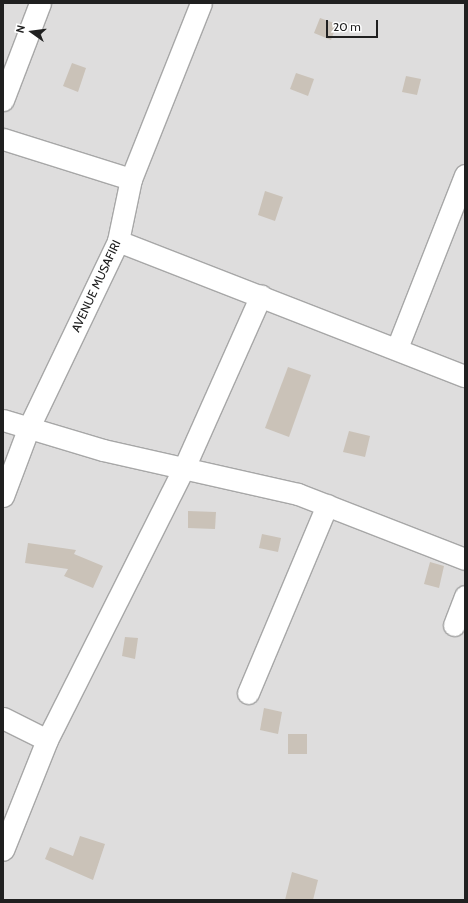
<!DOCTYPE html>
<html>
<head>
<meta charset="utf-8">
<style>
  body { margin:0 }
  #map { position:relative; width:468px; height:903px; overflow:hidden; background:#f2efe6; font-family:Cabin,sans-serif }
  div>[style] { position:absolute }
  .residential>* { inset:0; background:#dedddd }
  .building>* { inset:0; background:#cac2b8 }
  .roads { filter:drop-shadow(1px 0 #a7a7a7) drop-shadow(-1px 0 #a7a7a7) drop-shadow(0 1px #a7a7a7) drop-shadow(0 -1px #a7a7a7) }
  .minor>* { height:21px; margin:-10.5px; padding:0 10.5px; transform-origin:10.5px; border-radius:10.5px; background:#fff }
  span { translate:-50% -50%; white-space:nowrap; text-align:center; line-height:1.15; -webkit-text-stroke:3px #fff; paint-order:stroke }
  .street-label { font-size:12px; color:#202020 }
  .frame { position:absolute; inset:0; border:4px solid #202020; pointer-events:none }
  .north { position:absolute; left:12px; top:12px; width:40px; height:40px; -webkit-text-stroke:3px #fff; paint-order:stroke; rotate:284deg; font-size:11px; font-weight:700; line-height:16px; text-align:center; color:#202020 }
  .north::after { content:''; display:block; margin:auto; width:14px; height:18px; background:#202020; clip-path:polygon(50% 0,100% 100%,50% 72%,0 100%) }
  .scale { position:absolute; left:326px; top:20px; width:52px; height:18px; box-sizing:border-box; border:2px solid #202020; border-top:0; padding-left:5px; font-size:12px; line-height:14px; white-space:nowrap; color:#202020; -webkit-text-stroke:3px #fff; paint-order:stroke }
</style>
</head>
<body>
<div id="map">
  <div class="residential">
    <i style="clip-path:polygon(3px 3px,465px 3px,465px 900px,3px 900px)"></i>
  </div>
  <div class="building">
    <i style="clip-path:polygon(320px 18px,337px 24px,331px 40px,314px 33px)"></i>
    <i style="clip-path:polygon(72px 63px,86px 68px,78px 92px,63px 86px)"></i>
    <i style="clip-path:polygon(296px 73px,314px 79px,308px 96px,290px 89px)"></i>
    <i style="clip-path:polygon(406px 76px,421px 79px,417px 95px,402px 92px)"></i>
    <i style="clip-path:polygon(265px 191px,283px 197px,275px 221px,258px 215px)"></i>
    <i style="clip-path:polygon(288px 367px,311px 375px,289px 437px,265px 428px)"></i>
    <i style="clip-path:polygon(349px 431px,370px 436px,365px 457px,343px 452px)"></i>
    <i style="clip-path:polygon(188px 511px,216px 512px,215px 529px,188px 528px)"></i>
    <i style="clip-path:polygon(262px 534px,281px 538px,278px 552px,259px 548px)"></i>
    <i style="clip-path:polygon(28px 543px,76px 550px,74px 554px,103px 566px,93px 588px,64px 576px,68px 569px,25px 563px)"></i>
    <i style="clip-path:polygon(430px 562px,444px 566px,439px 588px,424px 584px)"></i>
    <i style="clip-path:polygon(125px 637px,138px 638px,135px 659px,122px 656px)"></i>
    <i style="clip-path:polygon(264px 708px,282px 712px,278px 734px,260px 730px)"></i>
    <i style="clip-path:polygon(288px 734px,307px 734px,307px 754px,288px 754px)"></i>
    <i style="clip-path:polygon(80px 836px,105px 844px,93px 880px,45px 859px,50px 847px,73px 856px)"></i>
    <i style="clip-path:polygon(292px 872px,318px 880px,313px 900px,285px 900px)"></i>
  </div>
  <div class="roads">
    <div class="minor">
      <i style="left:3px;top:100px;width:104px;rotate:-69.1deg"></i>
      <i style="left:3px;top:139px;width:134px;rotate:17.4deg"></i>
      <i style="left:118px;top:241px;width:372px;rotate:21.3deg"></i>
      <i style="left:397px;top:348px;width:186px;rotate:-68.5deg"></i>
      <i style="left:3px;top:420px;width:104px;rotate:16.7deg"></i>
      <i style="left:103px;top:450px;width:200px;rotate:12.7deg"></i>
      <i style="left:298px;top:494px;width:179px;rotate:21.3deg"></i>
      <i style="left:3px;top:496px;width:74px;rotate:-69.4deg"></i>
      <i style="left:29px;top:427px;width:206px;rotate:-64.4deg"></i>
      <i style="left:118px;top:241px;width:63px;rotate:-78.2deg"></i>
      <i style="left:131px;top:179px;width:189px;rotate:-68.3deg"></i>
      <i style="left:454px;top:625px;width:31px;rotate:-69deg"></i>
      <i style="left:248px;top:693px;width:204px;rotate:-67.2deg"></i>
      <i style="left:3px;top:718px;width:49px;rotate:26.6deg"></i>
      <i style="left:47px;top:740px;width:118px;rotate:111.8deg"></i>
      <i style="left:47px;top:740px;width:305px;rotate:-63.3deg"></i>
      <i style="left:184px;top:468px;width:189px;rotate:-66deg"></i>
    </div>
  </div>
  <div class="street-label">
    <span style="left:96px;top:286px;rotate:-65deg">AVENUE MUSAFIRI</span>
  </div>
  <div class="frame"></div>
  <div class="north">N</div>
  <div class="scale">20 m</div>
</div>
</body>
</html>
